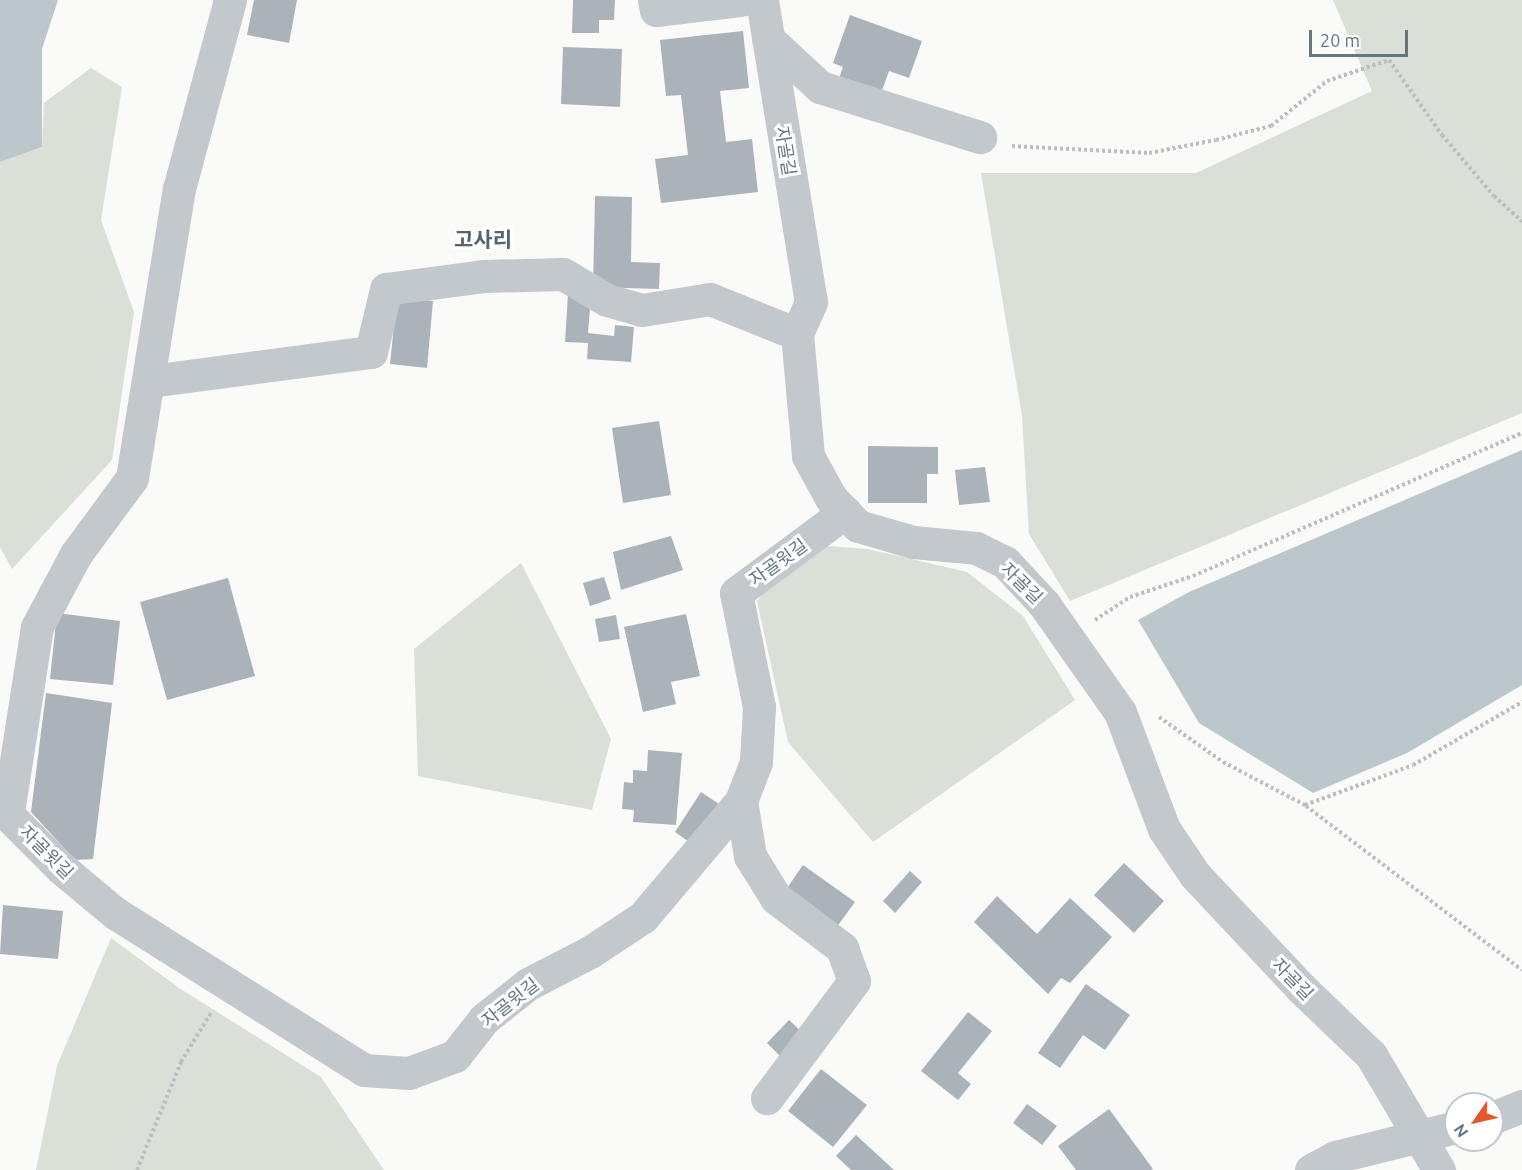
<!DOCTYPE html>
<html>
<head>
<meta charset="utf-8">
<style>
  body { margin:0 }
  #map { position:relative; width:1522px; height:1170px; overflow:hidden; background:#fafaf8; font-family:Ubuntu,"Noto Sans KR",sans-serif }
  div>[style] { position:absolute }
  .green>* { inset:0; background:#dadfd7 }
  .water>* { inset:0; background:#bbc7cb }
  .building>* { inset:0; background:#aab3b9 }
  .path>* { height:4px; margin-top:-2px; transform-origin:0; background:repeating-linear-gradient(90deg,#bbbfc2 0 3px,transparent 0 6px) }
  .minor>* { height:33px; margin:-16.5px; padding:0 16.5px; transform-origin:16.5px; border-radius:16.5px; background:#c3c8cc }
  span { translate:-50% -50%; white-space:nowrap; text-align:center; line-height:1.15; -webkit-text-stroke:6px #fff; paint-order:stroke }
  .street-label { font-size:18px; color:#657683 }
  .quarter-label { font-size:21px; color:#57646e; font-weight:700 }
  .north { position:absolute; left:1444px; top:1092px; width:60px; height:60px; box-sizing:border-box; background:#fff; border:2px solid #c1c8cd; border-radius:50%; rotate:236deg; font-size:16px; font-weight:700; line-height:24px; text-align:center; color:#657683 }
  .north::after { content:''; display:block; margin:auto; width:21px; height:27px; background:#e4572e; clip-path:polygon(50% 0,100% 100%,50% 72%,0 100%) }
  .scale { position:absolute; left:1309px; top:30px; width:99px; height:27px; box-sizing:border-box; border:3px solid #657683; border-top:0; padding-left:8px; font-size:18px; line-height:21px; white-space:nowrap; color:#657683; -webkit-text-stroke:4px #fff; paint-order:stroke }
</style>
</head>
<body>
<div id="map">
  <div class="green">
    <i style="clip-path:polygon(1333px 0,1522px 0,1522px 413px,1070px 601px,1029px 534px,1022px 416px,981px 173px,1196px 173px,1372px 91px)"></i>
    <i style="clip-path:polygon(91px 68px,122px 87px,101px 220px,134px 312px,112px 460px,12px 569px,0 547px,0 162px,42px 147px,44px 103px)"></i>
    <i style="clip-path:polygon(802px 544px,868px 549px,967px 572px,1023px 616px,1075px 700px,873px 842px,788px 742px,757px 601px)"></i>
    <i style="clip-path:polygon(521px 563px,611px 739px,592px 810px,418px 776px,414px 649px)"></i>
    <i style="clip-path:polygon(111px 938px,179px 988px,321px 1077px,384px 1170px,36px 1170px,57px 1066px)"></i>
  </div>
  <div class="water">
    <i style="clip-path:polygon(0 0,58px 0,42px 49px,42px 147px,0 162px)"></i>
    <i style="clip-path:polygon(1522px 450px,1522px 685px,1407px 753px,1313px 793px,1199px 723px,1138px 620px,1189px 592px)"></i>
  </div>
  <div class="building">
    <i style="clip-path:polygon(254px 0,297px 0,289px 43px,247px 35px)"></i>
    <i style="clip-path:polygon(573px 0,615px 0,614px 20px,599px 20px,599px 33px,572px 33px)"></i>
    <i style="clip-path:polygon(850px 15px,922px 41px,909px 78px,889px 71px,879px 99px,837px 84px,843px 67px,833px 63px)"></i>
    <i style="clip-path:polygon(743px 31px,749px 88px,720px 91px,726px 142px,752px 139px,758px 192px,661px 203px,655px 159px,688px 155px,681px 95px,666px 96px,660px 40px)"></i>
    <i style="clip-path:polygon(563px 47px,622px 49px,620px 107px,561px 104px)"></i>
    <i style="clip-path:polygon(595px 196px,632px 197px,631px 262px,660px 263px,659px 289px,593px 287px)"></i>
    <i style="clip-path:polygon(568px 294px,591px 296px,588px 333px,614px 336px,615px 325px,634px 327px,631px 362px,587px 359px,588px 343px,565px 342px)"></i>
    <i style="clip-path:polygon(397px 297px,433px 301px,427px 368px,390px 364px)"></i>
    <i style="clip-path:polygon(659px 421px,671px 495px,623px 503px,612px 428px)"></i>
    <i style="clip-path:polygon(868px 446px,938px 447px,938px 474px,927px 474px,927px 503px,868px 503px)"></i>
    <i style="clip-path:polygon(985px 467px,990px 502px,959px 505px,955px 470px)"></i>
    <i style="clip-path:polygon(671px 536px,683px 570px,621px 590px,613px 552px)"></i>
    <i style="clip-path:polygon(604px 577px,611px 599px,590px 606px,583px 583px)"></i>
    <i style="clip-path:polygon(228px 578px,255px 676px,167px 700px,140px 602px)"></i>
    <i style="clip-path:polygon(57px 613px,120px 621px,113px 685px,50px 679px)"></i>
    <i style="clip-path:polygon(686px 614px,700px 676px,671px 682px,676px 704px,643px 712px,624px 627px)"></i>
    <i style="clip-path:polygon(616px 615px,620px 639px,599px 642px,595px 619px)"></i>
    <i style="clip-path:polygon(46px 693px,112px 703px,93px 859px,75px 860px,31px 812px)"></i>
    <i style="clip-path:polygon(648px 750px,682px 753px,676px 825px,633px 822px,634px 810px,622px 809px,624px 782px,633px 783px,633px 770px,647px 771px)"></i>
    <i style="clip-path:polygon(701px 792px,719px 804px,692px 844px,675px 832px)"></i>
    <i style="clip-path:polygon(1124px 863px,1164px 901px,1134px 933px,1094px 895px)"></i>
    <i style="clip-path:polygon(803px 865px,855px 902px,836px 928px,785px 891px)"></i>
    <i style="clip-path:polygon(910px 871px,922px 882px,895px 913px,883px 901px)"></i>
    <i style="clip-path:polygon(997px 896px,1037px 934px,1070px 898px,1112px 937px,1070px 983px,1061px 978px,1048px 994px,974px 922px)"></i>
    <i style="clip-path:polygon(3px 905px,63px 911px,58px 959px,0 954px)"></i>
    <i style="clip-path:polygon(1086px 984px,1130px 1015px,1105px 1050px,1083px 1035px,1060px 1068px,1038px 1053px)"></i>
    <i style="clip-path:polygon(968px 1012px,992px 1031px,958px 1073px,971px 1084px,958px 1100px,921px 1071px)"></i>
    <i style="clip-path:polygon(789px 1020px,803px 1033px,781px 1057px,767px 1043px)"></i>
    <i style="clip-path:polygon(821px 1069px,867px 1105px,833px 1147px,788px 1111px)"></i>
    <i style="clip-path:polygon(1027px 1104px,1057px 1126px,1042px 1145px,1013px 1123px)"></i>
    <i style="clip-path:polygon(1109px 1109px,1153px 1169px,1151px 1170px,1076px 1170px,1058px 1146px)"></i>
    <i style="clip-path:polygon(856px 1135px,894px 1170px,851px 1170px,836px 1156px)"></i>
  </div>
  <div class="path">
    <i style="left:1012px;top:146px;width:137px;rotate:2.9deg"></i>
    <i style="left:1149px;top:153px;width:68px;rotate:-11deg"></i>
    <i style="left:1216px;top:140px;width:57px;rotate:-14.3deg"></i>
    <i style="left:1271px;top:126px;width:72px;rotate:-38.8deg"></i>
    <i style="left:1327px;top:81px;width:65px;rotate:-18.7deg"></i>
    <i style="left:1389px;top:60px;width:92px;rotate:54.8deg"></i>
    <i style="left:1442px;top:135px;width:80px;rotate:49.6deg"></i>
    <i style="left:1494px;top:196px;width:38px;rotate:42deg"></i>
    <i style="left:1095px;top:620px;width:42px;rotate:-33.3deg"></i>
    <i style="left:1130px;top:597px;width:66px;rotate:-18.4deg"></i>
    <i style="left:1193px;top:576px;width:359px;rotate:-23.5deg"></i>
    <i style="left:1159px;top:717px;width:78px;rotate:35.1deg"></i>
    <i style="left:1223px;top:762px;width:93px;rotate:27.7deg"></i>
    <i style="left:1305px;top:805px;width:115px;rotate:-20.3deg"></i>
    <i style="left:1413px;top:765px;width:126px;rotate:-30deg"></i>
    <i style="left:1306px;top:806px;width:271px;rotate:37.2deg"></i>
    <i style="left:137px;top:1170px;width:117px;rotate:-67.8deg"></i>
    <i style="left:181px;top:1062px;width:60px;rotate:-58.7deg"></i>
  </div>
  <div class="minor">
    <i style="left:654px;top:0;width:10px;rotate:79deg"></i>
    <i style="left:656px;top:10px;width:86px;rotate:-6.7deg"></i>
    <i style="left:762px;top:0;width:306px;rotate:80.8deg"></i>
    <i style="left:811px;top:302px;width:35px;rotate:114deg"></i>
    <i style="left:797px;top:334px;width:122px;rotate:84.8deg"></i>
    <i style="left:808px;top:456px;width:48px;rotate:61.3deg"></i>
    <i style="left:831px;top:498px;width:39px;rotate:46deg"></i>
    <i style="left:858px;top:526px;width:57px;rotate:16.2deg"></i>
    <i style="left:913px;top:542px;width:63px;rotate:5.4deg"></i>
    <i style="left:976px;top:548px;width:32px;rotate:26deg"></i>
    <i style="left:1005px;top:562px;width:57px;rotate:47.1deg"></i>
    <i style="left:1044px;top:604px;width:132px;rotate:54.9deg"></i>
    <i style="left:1120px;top:712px;width:125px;rotate:69.4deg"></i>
    <i style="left:1164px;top:829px;width:55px;rotate:56deg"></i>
    <i style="left:1195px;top:875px;width:154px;rotate:46.8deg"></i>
    <i style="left:1300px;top:987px;width:98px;rotate:43.8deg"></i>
    <i style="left:1371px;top:1055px;width:134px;rotate:59.4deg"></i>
    <i style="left:768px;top:39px;width:71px;rotate:42.7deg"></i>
    <i style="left:820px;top:87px;width:168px;rotate:17.4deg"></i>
    <i style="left:150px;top:381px;width:223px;rotate:-7.5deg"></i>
    <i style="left:371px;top:352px;width:65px;rotate:-76.6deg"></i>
    <i style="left:386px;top:289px;width:98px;rotate:-7.6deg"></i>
    <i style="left:483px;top:276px;width:80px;rotate:-1.4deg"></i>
    <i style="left:563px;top:274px;width:51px;rotate:30.6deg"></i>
    <i style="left:607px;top:300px;width:36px;rotate:16deg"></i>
    <i style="left:642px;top:310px;width:69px;rotate:-9.2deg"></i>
    <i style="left:710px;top:299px;width:94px;rotate:21.9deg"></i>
    <i style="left:741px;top:801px;width:56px;rotate:80.7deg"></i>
    <i style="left:750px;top:856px;width:49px;rotate:58.2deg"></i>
    <i style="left:776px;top:898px;width:83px;rotate:37.1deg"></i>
    <i style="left:842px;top:948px;width:35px;rotate:70deg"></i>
    <i style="left:854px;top:981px;width:146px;rotate:126.6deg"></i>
    <i style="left:0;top:807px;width:86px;rotate:45deg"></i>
    <i style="left:61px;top:868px;width:70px;rotate:39.8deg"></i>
    <i style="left:115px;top:913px;width:294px;rotate:32.2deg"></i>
    <i style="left:364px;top:1070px;width:45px;rotate:3.8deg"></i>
    <i style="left:409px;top:1073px;width:49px;rotate:-20.3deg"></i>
    <i style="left:455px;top:1056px;width:47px;rotate:-51.9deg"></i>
    <i style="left:484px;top:1019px;width:56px;rotate:-38.5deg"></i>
    <i style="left:528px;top:984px;width:70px;rotate:-27.3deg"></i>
    <i style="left:590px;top:952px;width:64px;rotate:-33.4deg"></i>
    <i style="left:643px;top:917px;width:152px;rotate:-49.8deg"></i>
    <i style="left:741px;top:801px;width:42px;rotate:-69deg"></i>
    <i style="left:756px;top:762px;width:55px;rotate:-86.9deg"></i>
    <i style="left:759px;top:707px;width:116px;rotate:-101.4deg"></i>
    <i style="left:736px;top:593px;width:136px;rotate:-36.6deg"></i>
    <i style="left:8px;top:812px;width:187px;rotate:-81.1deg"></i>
    <i style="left:37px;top:627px;width:83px;rotate:-61.9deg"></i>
    <i style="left:76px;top:554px;width:94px;rotate:-53.6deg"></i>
    <i style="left:132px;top:478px;width:293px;rotate:-80.8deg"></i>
    <i style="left:179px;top:189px;width:196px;rotate:-74.9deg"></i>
    <i style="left:1492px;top:1118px;width:32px;rotate:-22deg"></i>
    <i style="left:1311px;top:1170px;width:27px;rotate:-28deg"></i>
    <i style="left:1335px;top:1157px;width:125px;rotate:-13.9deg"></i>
  </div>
  <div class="street-label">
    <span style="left:786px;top:151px;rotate:81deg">자골길</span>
    <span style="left:778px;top:562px;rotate:-36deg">자골윗길</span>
    <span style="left:1022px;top:583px;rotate:45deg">자골길</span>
    <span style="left:47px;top:852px;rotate:45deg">자골윗길</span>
    <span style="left:1293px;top:979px;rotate:46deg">자골길</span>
    <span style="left:510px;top:1002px;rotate:-38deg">자골윗길</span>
  </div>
  <div class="quarter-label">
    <span style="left:483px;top:239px">고사리</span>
  </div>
  <div class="north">N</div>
  <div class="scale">20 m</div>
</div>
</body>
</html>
